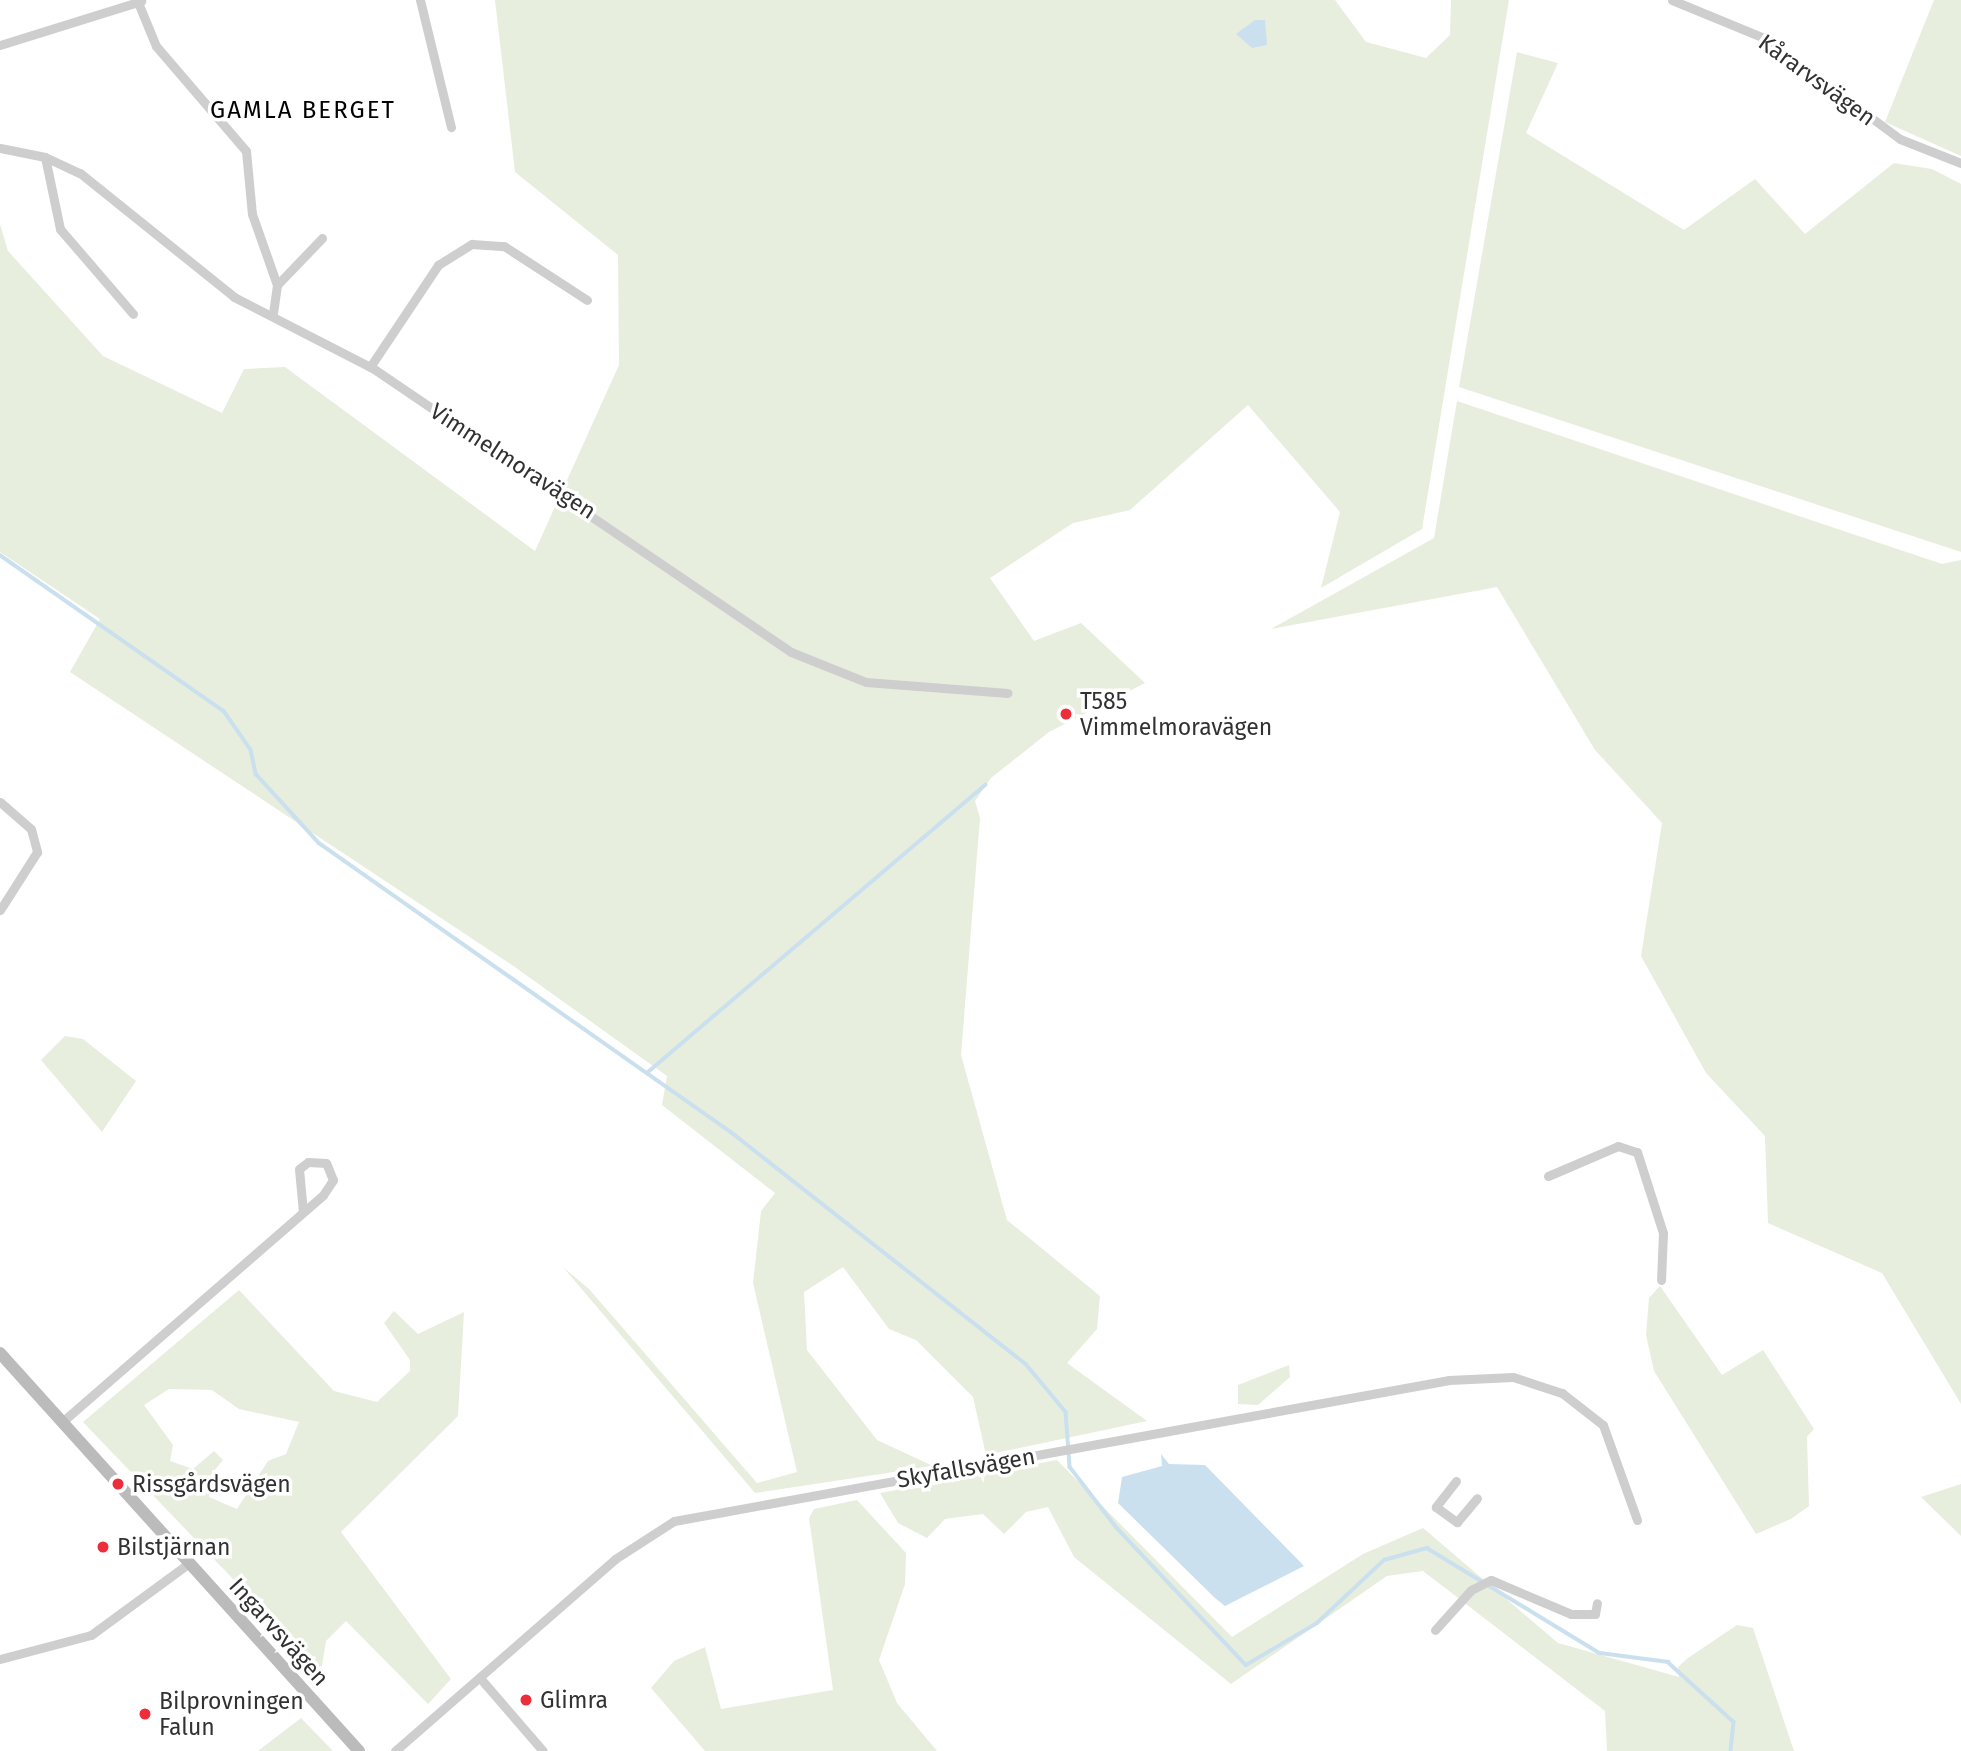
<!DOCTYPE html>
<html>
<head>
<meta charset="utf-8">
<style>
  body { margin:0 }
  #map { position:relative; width:1961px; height:1751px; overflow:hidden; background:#fff; font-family:"Fira Sans",sans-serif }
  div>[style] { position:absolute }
  .green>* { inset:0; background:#e7eede }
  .water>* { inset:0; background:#cae0ee }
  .stream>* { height:3.5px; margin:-1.75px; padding:0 1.75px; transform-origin:1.75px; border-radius:1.75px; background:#cae0ee }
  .street>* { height:9px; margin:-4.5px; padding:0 4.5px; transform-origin:4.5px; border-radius:4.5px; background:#cecece }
  .secondary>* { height:12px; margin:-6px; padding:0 6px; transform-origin:6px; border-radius:6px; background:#bbb }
  .dots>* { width:19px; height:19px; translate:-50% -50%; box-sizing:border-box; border:4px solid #fff; border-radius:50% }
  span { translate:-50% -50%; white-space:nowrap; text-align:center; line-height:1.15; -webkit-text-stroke:7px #fff; paint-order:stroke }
  .street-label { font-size:23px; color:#313131 }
  .poi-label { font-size:23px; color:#313131 }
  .left { translate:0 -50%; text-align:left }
  .neighbourhood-label { font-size:24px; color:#000; letter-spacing:2px }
</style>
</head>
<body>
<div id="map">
  <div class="green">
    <i style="clip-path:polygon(495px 0,1335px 0,1366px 42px,1426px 58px,1450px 35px,1451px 0,1509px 0,1422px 529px,1321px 588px,1340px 512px,1248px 405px,1130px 510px,1073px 523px,990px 578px,1034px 641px,1081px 623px,1145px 683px,1049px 732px,991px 778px,975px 801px,980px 818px,961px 1055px,1007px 1220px,1100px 1296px,1097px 1329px,1067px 1363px,1147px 1421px,986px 1455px,973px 1397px,916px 1340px,889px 1329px,843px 1267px,804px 1292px,807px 1350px,877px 1440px,933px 1466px,755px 1493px,563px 1267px,589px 1289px,757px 1483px,797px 1472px,753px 1283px,761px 1211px,775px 1193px,662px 1105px,667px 1076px,512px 965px,70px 672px,100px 619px,0 552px,0 224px,8px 251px,103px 356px,222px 413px,244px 369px,285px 367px,535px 551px,619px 365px,618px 255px,515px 172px)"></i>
    <i style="clip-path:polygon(1934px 0,1961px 0,1961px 156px,1885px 122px)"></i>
    <i style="clip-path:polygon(1517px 52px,1558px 63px,1526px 133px,1684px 230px,1755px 179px,1805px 234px,1894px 163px,1932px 169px,1961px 184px,1961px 552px,1459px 387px)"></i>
    <i style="clip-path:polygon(1457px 401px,1942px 564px,1961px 560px,1961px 1404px,1882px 1273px,1768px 1223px,1765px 1136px,1706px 1073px,1641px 956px,1662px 823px,1595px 750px,1497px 587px,1271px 629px,1434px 538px)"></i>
    <i style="clip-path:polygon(65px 1036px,83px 1039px,136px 1081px,102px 1132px,41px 1060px)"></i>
    <i style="clip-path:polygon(1660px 1286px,1722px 1375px,1763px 1350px,1814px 1429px,1807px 1437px,1809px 1506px,1791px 1519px,1756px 1534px,1654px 1371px,1646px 1335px,1649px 1298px)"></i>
    <i style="clip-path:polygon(evenodd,239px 1290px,334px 1391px,377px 1402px,410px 1371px,410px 1360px,384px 1323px,394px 1311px,418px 1334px,464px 1312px,458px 1416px,341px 1532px,451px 1679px,428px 1704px,346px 1621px,326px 1641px,321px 1671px,83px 1422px,239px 1290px,169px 1389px,212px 1390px,239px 1409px,299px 1422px,286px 1454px,268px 1461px,237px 1509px,209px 1497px,209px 1477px,223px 1460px,214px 1451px,193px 1469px,170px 1461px,173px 1445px,144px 1405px,169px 1389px)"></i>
    <i style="clip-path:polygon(1289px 1365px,1290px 1377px,1258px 1405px,1238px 1404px,1238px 1385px)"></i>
    <i style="clip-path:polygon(1057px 1460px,1232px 1637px,1363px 1554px,1423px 1528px,1558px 1643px,1679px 1677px,1678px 1667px,1688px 1658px,1737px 1625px,1753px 1628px,1794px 1751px,1607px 1751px,1605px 1711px,1423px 1571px,1387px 1576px,1231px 1684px,1074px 1557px,1048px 1507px,1026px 1512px,1004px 1534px,983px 1514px,945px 1519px,927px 1538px,898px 1523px,880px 1493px)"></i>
    <i style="clip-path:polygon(1961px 1484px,1961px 1536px,1921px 1497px)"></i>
    <i style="clip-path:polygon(857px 1500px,906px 1553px,905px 1584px,879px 1660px,897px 1703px,937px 1751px,705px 1751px,651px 1688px,674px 1661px,705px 1647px,721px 1709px,833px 1690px,809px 1518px,814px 1509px)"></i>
    <i style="clip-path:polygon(301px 1718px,333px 1751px,258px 1751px)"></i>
  </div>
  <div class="water">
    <i style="clip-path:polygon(1255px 20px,1265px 20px,1267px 45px,1252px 48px,1236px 34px)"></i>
    <i style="clip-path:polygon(1161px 1454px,1169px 1464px,1205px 1465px,1304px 1566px,1225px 1606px,1215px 1598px,1118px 1503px,1122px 1477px,1162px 1466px)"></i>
  </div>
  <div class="stream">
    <i style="left:0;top:555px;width:273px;rotate:34.9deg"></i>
    <i style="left:224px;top:711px;width:47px;rotate:55.3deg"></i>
    <i style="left:251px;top:750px;width:25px;rotate:78deg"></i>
    <i style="left:256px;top:774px;width:93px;rotate:47.6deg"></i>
    <i style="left:319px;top:843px;width:503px;rotate:35.05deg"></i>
    <i style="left:731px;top:1132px;width:375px;rotate:38.2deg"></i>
    <i style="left:1026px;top:1364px;width:62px;rotate:50.2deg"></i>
    <i style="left:1066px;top:1412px;width:55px;rotate:85.8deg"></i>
    <i style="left:1070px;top:1467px;width:77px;rotate:52.4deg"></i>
    <i style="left:1117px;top:1528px;width:188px;rotate:46.7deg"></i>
    <i style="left:1246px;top:1665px;width:82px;rotate:-30.6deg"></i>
    <i style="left:1317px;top:1623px;width:92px;rotate:-43.2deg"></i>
    <i style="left:1384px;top:1560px;width:45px;rotate:-15.6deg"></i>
    <i style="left:1427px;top:1548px;width:202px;rotate:31.3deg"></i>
    <i style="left:1600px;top:1653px;width:69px;rotate:7.5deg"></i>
    <i style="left:1668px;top:1662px;width:89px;rotate:42.3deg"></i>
    <i style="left:1734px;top:1722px;width:29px;rotate:96deg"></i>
    <i style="left:648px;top:1072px;width:443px;rotate:-40.4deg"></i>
  </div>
  <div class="street">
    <i style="left:137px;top:0;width:50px;rotate:67.6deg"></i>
    <i style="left:156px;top:46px;width:138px;rotate:49.4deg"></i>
    <i style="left:246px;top:151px;width:63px;rotate:84.6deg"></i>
    <i style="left:252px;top:214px;width:75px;rotate:70.6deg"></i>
    <i style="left:277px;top:285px;width:30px;rotate:98deg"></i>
    <i style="left:420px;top:0;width:131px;rotate:76.3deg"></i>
    <i style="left:1672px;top:0;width:100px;rotate:22.4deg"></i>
    <i style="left:1764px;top:38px;width:169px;rotate:36.6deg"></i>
    <i style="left:1900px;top:139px;width:66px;rotate:21.5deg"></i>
    <i style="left:0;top:45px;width:148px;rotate:-17.3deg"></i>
    <i style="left:0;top:148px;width:46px;rotate:11.3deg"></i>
    <i style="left:45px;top:157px;width:38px;rotate:25deg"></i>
    <i style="left:80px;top:173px;width:198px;rotate:38.8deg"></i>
    <i style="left:234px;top:297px;width:157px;rotate:27.2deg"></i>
    <i style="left:374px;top:369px;width:504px;rotate:34.16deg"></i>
    <i style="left:791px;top:652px;width:81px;rotate:21.8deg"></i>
    <i style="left:866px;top:682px;width:142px;rotate:4.4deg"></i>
    <i style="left:45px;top:157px;width:74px;rotate:78.2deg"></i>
    <i style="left:60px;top:229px;width:112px;rotate:49.3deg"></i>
    <i style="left:277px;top:285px;width:65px;rotate:-46.2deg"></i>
    <i style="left:370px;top:367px;width:123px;rotate:-56.3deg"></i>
    <i style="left:438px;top:265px;width:40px;rotate:-32deg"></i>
    <i style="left:472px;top:244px;width:32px;rotate:4deg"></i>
    <i style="left:504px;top:246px;width:99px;rotate:33deg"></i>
    <i style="left:0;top:802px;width:41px;rotate:41.1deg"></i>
    <i style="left:31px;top:829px;width:24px;rotate:75deg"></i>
    <i style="left:37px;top:852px;width:69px;rotate:122.5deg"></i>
    <i style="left:1548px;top:1176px;width:76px;rotate:-23.2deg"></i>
    <i style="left:1618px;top:1146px;width:20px;rotate:18deg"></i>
    <i style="left:1637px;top:1152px;width:85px;rotate:72.2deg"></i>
    <i style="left:1663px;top:1233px;width:47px;rotate:92.4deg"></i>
    <i style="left:62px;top:1422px;width:346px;rotate:-41deg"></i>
    <i style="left:323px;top:1195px;width:18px;rotate:-56deg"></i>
    <i style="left:333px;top:1180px;width:18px;rotate:-112deg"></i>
    <i style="left:326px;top:1163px;width:18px;rotate:-177deg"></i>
    <i style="left:308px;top:1162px;width:11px;rotate:142deg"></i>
    <i style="left:299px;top:1169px;width:43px;rotate:84.7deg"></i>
    <i style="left:1456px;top:1481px;width:33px;rotate:128deg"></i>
    <i style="left:1436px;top:1507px;width:26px;rotate:36deg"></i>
    <i style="left:1457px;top:1522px;width:31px;rotate:-50deg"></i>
    <i style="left:1435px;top:1630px;width:54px;rotate:-48deg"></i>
    <i style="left:1471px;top:1590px;width:22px;rotate:-27deg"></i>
    <i style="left:1491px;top:1580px;width:87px;rotate:23deg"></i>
    <i style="left:1571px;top:1614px;width:24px"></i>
    <i style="left:1595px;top:1614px;width:11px;rotate:-80deg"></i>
    <i style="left:0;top:1659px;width:94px;rotate:-14.8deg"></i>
    <i style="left:91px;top:1635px;width:122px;rotate:-36.3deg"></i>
    <i style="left:480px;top:1678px;width:96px;rotate:49.2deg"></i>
    <i style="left:395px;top:1751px;width:292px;rotate:-41.1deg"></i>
    <i style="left:615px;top:1559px;width:70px;rotate:-32.8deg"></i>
    <i style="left:674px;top:1521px;width:788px;rotate:-10.31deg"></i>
    <i style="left:1449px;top:1380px;width:64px;rotate:-2.7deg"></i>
    <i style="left:1513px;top:1377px;width:52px;rotate:18.1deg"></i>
    <i style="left:1562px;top:1393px;width:52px;rotate:38deg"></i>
    <i style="left:1603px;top:1425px;width:101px;rotate:70.3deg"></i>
  </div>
  <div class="secondary">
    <i style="left:0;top:1353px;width:536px;rotate:47.95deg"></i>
  </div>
  <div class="dots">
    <i style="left:1066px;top:714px;background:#ed2d3a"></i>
    <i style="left:118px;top:1484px;background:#ed2d3a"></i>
    <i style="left:103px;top:1547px;background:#ed2d3a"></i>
    <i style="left:526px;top:1700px;background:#ed2d3a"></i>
    <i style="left:145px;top:1714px;background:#ed2d3a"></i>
  </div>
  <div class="street-label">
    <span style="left:1817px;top:80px;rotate:36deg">Kårarvsvägen</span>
    <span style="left:513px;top:461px;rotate:33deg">Vimmelmoravägen</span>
    <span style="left:966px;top:1468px;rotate:-10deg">Skyfallsvägen</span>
    <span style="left:279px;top:1632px;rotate:48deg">Ingarvsvägen</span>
  </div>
  <div class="poi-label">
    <span class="left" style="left:1080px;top:714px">T585<br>Vimmelmoravägen</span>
    <span class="left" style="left:132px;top:1484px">Rissgårdsvägen</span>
    <span class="left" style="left:117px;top:1547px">Bilstjärnan</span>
    <span class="left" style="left:540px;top:1700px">Glimra</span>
    <span class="left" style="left:159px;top:1714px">Bilprovningen<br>Falun</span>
  </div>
  <div class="neighbourhood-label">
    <span style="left:303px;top:111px">GAMLA BERGET</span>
  </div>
</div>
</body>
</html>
